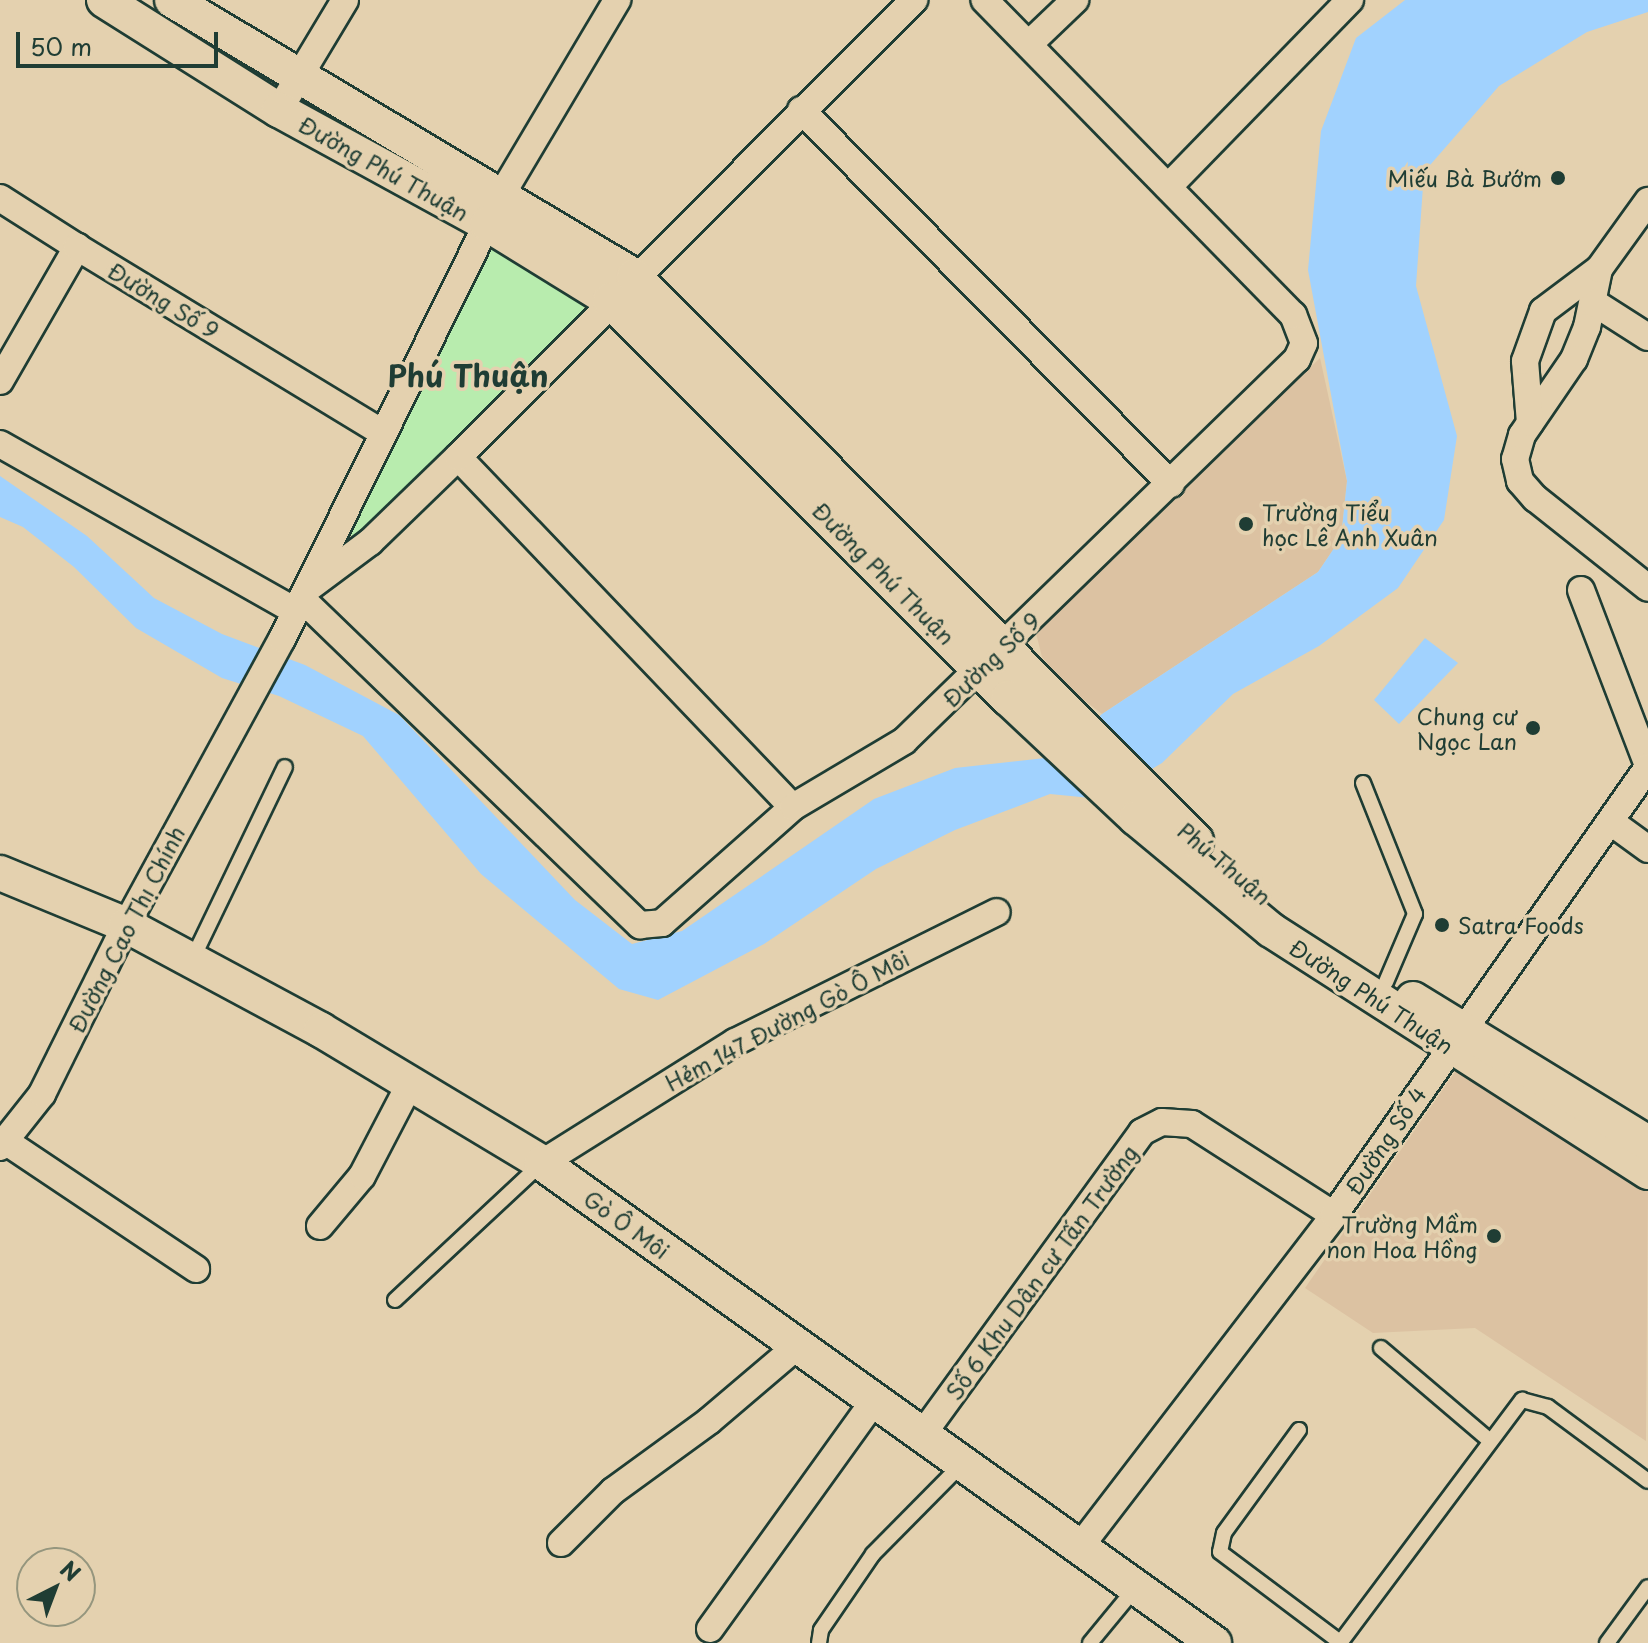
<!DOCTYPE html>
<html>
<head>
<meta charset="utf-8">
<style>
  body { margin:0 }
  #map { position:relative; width:1648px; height:1643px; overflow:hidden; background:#e4d1af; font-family:"Playpen Sans",sans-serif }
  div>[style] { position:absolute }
  .built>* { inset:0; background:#dcc2a2 }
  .green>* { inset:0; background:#b8ecae }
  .water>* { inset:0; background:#a1d2fe }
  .roads { filter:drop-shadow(2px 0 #1f3d34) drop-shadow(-2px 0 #1f3d34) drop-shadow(0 2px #1f3d34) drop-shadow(0 -2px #1f3d34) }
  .service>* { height:14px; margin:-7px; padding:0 7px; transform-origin:7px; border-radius:7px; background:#e4d1af }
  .minor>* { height:26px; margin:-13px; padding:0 13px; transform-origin:13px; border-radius:13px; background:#e4d1af }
  .tertiary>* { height:34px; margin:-17px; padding:0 17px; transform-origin:17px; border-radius:17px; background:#e4d1af }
  .dots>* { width:22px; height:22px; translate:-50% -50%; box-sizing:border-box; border:4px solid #e4d1af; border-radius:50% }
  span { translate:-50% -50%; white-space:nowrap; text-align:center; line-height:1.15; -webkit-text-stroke:7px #e4d1af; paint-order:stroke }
  .street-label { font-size:22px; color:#1f3d34 }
  .poi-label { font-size:22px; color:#1f3d34 }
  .right { translate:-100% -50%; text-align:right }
  .left { translate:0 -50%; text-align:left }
  .district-label { font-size:30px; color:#1f3d34; font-weight:700 }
  .north { position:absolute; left:16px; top:1547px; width:80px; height:80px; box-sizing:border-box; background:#e4d1af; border:2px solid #95967e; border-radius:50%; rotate:42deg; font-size:22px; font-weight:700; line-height:32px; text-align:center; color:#1f3d34 }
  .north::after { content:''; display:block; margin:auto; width:28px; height:36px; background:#1f3d34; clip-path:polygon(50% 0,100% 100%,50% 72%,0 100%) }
  .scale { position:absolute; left:16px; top:32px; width:202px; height:36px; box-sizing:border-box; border:4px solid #1f3d34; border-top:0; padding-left:10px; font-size:24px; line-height:28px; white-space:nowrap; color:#1f3d34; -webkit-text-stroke:6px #e4d1af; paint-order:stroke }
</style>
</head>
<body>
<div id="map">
  <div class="built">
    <i style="clip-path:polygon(1320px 358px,1347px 481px,1341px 538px,1318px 572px,1102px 714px,1067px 687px,1042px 657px,1036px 633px)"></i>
    <i style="clip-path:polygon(1462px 1062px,1648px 1184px,1646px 1441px,1475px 1328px,1373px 1333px,1305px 1288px)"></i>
  </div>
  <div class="green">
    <i style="clip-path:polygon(495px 242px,587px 297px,582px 315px,386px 513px,357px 537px,349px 535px,350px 520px)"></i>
  </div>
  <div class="water">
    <i style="clip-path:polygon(1405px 0,1648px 0,1648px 12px,1587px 32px,1499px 86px,1424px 172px,1416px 286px,1457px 436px,1444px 520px,1398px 588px,1319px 646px,1233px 694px,1162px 763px,1101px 799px,1050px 794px,955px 830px,876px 869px,764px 944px,658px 1000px,619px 989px,481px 874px,363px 736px,279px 696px,222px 678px,136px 628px,74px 567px,23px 527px,0 517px,0 476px,87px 536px,154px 598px,222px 634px,305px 665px,399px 715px,575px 900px,632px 944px,682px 931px,874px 799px,955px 768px,1054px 757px,1102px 714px,1318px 572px,1341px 538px,1347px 481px,1308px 270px,1321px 131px,1356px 38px)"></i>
    <i style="clip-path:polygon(1425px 638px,1458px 663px,1399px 724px,1374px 700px)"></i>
  </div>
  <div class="roads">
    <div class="service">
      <i style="left:1363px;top:783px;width:141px;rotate:68.3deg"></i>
      <i style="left:1415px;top:914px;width:74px;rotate:113.1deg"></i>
      <i style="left:192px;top:960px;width:214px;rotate:-64.3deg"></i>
      <i style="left:395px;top:1300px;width:201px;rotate:-43deg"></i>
      <i style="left:1381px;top:1348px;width:142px;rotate:40.4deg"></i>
      <i style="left:1299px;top:1430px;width:127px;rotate:126.1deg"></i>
      <i style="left:1224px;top:1533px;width:19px;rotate:102deg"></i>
      <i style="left:1220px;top:1552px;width:151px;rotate:36.9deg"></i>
      <i style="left:819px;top:1643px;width:13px;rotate:-81deg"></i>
      <i style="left:821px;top:1630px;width:92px;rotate:-55.6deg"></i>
      <i style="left:873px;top:1554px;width:128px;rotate:-45.3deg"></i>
      <i style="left:1090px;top:1643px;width:74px;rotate:-50.5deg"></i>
      <i style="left:1340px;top:1643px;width:304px;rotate:-53.2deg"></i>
      <i style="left:1522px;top:1400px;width:27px;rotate:15deg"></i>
      <i style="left:1548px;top:1407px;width:124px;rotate:36.5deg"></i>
      <i style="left:1607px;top:1643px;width:69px;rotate:-53.8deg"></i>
    </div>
    <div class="minor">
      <i style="left:1029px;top:44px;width:64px;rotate:-43.7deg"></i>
      <i style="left:279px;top:110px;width:128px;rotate:-59deg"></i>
      <i style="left:801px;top:110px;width:526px;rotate:45.31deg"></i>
      <i style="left:1168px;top:187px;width:261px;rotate:-45.8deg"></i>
      <i style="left:0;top:198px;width:91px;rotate:32.5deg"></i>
      <i style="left:1599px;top:269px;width:59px;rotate:101.7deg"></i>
      <i style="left:1587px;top:327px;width:35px;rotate:112deg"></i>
      <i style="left:1574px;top:359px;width:92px;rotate:124.4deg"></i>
      <i style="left:1522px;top:435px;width:25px;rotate:106deg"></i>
      <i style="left:1515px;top:459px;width:23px;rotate:77deg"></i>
      <i style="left:1520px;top:481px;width:23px;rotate:49deg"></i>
      <i style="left:1535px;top:498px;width:144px;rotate:38.5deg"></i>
      <i style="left:1593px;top:302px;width:65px;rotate:32.5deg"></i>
      <i style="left:0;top:381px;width:155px;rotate:-60.1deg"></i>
      <i style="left:77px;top:247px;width:358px;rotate:31.3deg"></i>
      <i style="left:1530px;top:423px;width:62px;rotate:-94.6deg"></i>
      <i style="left:1525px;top:361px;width:53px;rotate:-70.2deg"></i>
      <i style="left:1543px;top:311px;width:70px;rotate:-36.9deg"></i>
      <i style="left:1599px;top:269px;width:84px;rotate:-54.2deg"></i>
      <i style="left:0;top:444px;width:339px;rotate:29.5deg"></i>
      <i style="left:458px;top:457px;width:484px;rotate:46.3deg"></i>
      <i style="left:307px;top:589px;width:79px;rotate:-36.7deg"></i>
      <i style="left:370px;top:542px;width:122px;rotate:-44deg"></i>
      <i style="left:458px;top:457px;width:646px;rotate:-45.06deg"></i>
      <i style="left:1581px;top:590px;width:187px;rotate:69.1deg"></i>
      <i style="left:302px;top:599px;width:470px;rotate:44deg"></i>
      <i style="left:640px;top:925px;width:22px;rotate:-5deg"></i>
      <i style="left:662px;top:923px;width:175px;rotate:-41.5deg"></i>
      <i style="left:793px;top:807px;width:129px;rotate:-30.7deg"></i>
      <i style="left:904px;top:741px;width:548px;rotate:-44.19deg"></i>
      <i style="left:1297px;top:359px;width:17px;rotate:-66deg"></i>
      <i style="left:1304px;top:343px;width:30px;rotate:-111deg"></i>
      <i style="left:1293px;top:315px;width:441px;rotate:-134.4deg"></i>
      <i style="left:1611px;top:822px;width:46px;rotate:36.1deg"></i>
      <i style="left:5px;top:1141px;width:230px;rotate:33.8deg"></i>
      <i style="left:0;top:1147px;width:68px;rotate:-51.6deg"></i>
      <i style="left:42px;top:1094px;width:189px;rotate:-63.6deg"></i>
      <i style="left:126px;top:925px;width:326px;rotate:-61.4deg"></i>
      <i style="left:282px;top:639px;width:496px;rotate:-63.7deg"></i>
      <i style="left:502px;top:194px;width:226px;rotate:-59.3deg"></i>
      <i style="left:542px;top:1163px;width:228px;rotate:-32.1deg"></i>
      <i style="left:735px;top:1042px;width:292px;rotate:-26.4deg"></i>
      <i style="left:320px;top:1226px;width:65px;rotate:-50deg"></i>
      <i style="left:362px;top:1176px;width:106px;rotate:-62.5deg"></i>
      <i style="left:922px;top:1435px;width:374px;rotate:-54deg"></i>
      <i style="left:1142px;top:1132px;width:22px;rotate:-27deg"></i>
      <i style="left:1162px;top:1122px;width:30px;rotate:4deg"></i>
      <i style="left:1192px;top:1124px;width:169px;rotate:32.7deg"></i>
      <i style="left:561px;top:1543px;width:74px;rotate:-45deg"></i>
      <i style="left:613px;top:1491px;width:119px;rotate:-36.1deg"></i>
      <i style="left:709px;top:1421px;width:116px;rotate:-40.4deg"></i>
      <i style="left:1082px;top:1544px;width:414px;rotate:-52.5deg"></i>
      <i style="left:1334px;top:1215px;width:547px;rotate:-54.97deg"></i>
      <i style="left:710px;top:1629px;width:281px;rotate:-54.3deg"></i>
    </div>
    <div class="tertiary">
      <i style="left:104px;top:0;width:207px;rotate:32.2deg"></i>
      <i style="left:279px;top:110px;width:237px;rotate:28.7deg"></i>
      <i style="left:487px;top:224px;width:145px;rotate:31.7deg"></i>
      <i style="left:610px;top:300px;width:563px;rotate:45deg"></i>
      <i style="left:1008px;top:698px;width:175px;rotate:43.2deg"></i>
      <i style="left:1136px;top:818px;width:175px;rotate:39.7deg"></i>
      <i style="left:1271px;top:930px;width:448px;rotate:32.7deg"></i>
      <i style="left:172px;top:0;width:538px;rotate:30.85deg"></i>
      <i style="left:634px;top:276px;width:797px;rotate:45.15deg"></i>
      <i style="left:0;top:873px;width:136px;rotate:22.4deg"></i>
      <i style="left:126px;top:925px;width:221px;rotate:28.3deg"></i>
      <i style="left:321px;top:1030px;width:258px;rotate:31deg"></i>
      <i style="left:542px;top:1163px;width:826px;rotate:35.54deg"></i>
      <i style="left:1413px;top:999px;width:276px;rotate:31.5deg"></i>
    </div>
  </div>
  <div class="dots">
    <i style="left:1558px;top:178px;background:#1f3d34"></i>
    <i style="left:1246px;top:524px;background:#1f3d34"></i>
    <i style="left:1533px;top:728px;background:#1f3d34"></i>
    <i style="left:1442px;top:925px;background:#1f3d34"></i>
    <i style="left:1494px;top:1236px;background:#1f3d34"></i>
  </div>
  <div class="street-label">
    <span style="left:384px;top:168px;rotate:29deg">Đường Phú Thuận</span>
    <span style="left:164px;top:300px;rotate:31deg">Đường Số 9</span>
    <span style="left:884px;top:573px;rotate:45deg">Đường Phú Thuận</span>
    <span style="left:991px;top:659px;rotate:-44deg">Đường Số 9</span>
    <span style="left:1225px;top:863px;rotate:40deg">Phú Thuận</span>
    <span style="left:126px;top:929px;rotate:-63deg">Đường Cao Thị Chính</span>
    <span style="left:1372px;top:996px;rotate:33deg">Đường Phú Thuận</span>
    <span style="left:787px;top:1020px;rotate:-28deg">Hẻm 147 Đường Gò Ô Môi</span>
    <span style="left:1385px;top:1140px;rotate:-56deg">Đường Số 4</span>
    <span style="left:627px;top:1224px;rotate:36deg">Gò Ô Môi</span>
    <span style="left:1041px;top:1272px;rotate:-54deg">Số 6 Khu Dân cư Tấn Trường</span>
  </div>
  <div class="poi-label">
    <span class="right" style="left:1542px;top:178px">Miếu Bà Bướm</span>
    <span class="left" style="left:1262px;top:524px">Trường Tiểu<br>học Lê Anh Xuân</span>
    <span class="right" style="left:1517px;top:728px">Chung cư<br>Ngọc Lan</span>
    <span class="left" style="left:1458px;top:925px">Satra Foods</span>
    <span class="right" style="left:1478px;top:1236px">Trường Mầm<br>non Hoa Hồng</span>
  </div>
  <div class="district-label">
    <span style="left:468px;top:375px">Phú Thuận</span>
  </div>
  <div class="north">N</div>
  <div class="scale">50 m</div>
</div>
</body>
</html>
